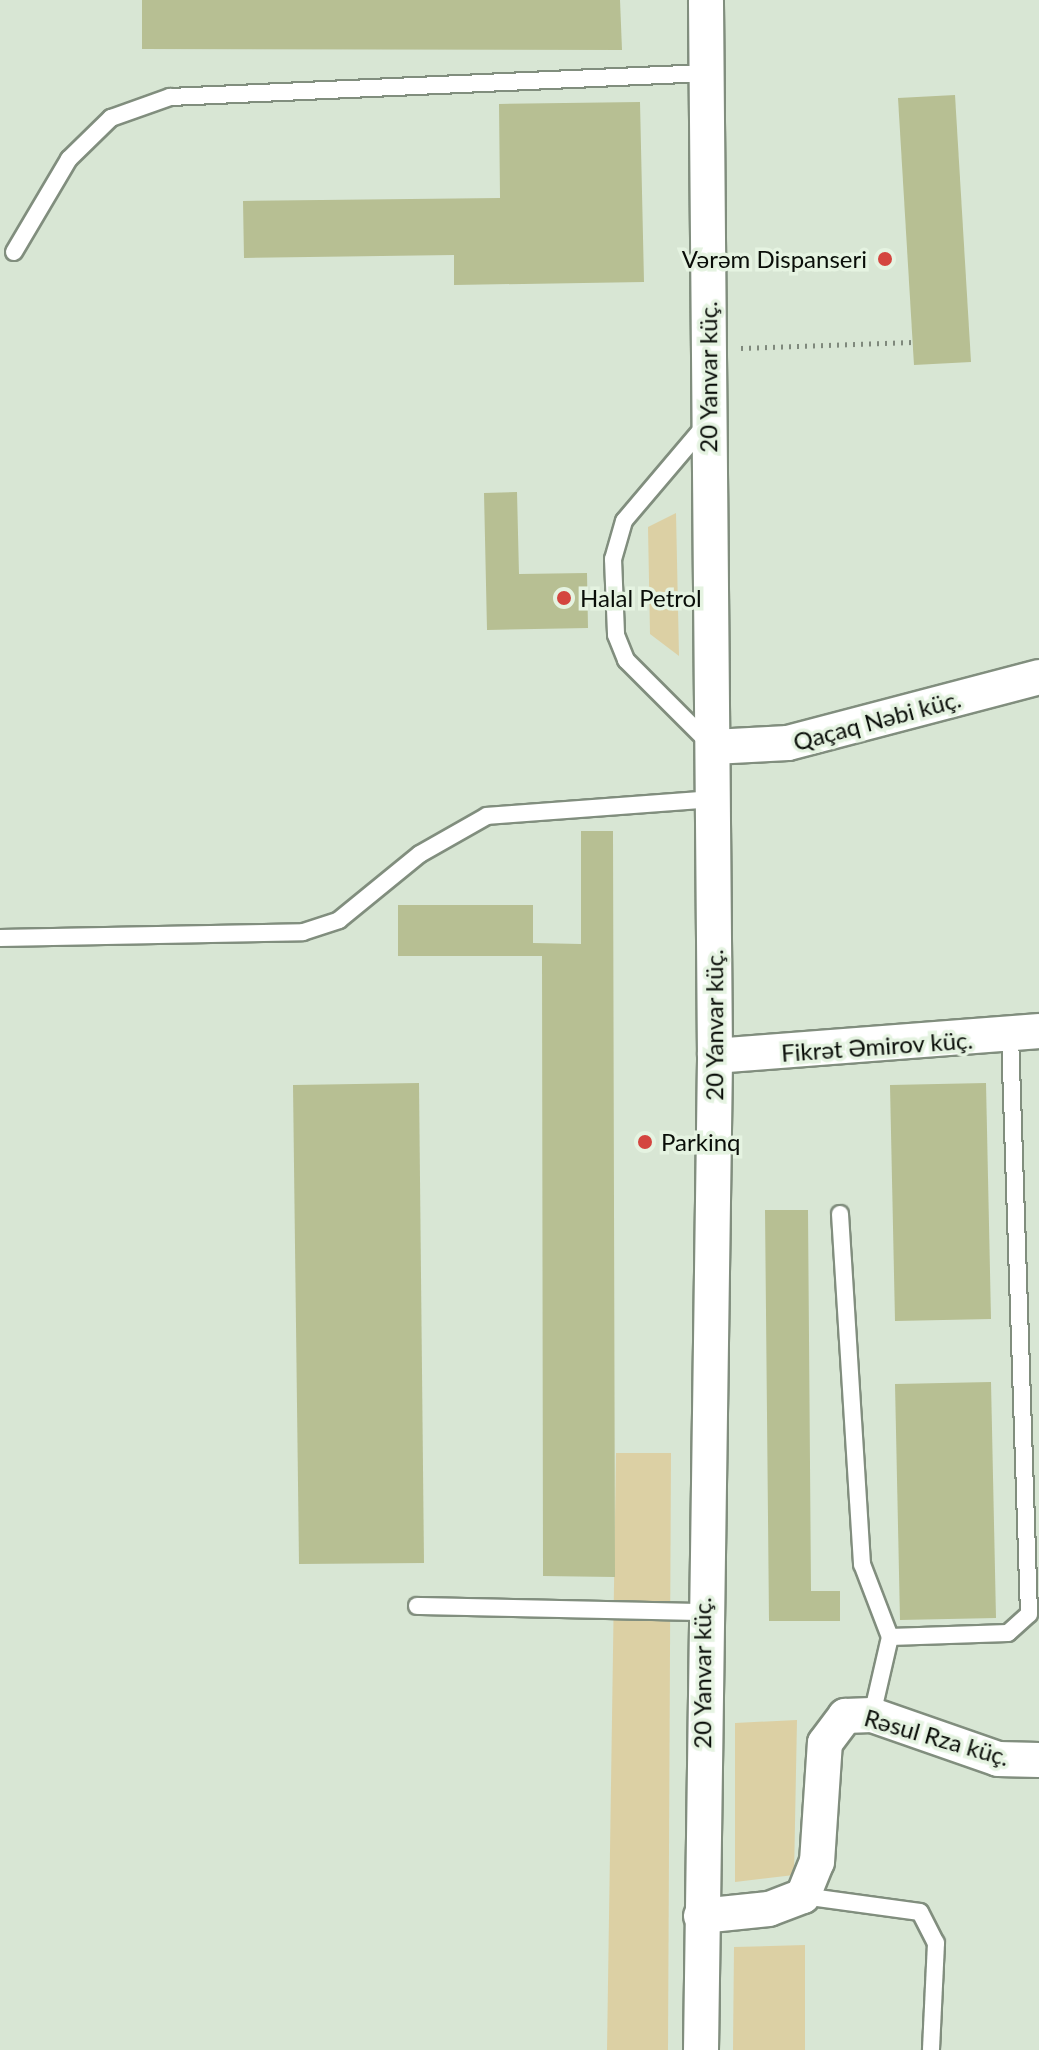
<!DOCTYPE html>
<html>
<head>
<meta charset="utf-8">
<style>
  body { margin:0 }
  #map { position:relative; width:1039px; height:2050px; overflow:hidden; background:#d8e6d4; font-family:Lato,sans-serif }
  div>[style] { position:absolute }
  .green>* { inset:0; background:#dcd0a4 }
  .building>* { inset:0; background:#b7bf93 }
  .path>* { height:5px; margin-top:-2.5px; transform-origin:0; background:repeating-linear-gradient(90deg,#7f897c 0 2px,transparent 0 8px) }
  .roads { filter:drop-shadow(2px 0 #818e7e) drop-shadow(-2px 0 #818e7e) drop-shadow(0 2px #818e7e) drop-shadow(0 -2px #818e7e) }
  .service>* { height:16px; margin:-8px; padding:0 8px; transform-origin:8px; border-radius:8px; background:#fff }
  .minor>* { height:34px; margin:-17px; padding:0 17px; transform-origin:17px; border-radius:17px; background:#fff }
  .dots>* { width:22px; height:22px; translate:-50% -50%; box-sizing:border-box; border:4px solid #e5f3e1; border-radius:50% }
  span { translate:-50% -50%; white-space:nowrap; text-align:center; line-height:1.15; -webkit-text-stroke:7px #e5f3e1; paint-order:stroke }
  .poi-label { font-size:24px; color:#090d08 }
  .right { translate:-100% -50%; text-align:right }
  .left { translate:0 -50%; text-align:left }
  .street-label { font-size:24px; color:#090d08 }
</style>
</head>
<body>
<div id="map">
  <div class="green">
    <i style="clip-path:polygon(676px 513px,679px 656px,650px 634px,648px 527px)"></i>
    <i style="clip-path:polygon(616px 1453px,671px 1453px,668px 2050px,607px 2050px)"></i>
    <i style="clip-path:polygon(797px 1720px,794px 1875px,735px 1882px,735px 1723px)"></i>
    <i style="clip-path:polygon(805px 1945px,805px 2050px,733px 2050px,734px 1947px)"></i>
  </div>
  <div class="building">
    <i style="clip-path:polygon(142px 0,620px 0,622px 50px,142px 49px)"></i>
    <i style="clip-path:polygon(955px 95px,971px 362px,914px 365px,898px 98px)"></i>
    <i style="clip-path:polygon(640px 102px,644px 282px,454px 285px,454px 255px,244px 258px,243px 201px,500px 198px,499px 104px)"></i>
    <i style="clip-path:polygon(517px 492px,519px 574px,587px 573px,588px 628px,487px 630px,484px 493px)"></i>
    <i style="clip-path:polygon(581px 831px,613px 831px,615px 1577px,543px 1576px,542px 956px,398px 956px,398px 905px,533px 905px,533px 943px,581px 944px)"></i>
    <i style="clip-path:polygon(419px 1083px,424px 1563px,299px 1564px,293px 1085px)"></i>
    <i style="clip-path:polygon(986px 1083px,991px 1319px,895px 1321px,890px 1085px)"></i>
    <i style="clip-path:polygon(765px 1210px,808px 1210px,811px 1591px,840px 1591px,840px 1621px,769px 1621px)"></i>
    <i style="clip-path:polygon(991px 1382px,996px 1618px,900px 1620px,895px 1384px)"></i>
  </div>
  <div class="path">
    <i style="left:741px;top:348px;width:172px;rotate:-2deg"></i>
  </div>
  <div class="roads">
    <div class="service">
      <i style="left:14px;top:252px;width:108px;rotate:-59.4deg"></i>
      <i style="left:69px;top:159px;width:59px;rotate:-44.3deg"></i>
      <i style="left:111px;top:118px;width:63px;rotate:-19.6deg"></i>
      <i style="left:170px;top:97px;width:538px;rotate:-2.56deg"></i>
      <i style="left:707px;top:423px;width:128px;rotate:130.3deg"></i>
      <i style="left:624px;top:521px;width:40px;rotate:106deg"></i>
      <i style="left:613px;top:559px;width:76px;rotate:87.7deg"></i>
      <i style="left:616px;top:635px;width:27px;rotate:68deg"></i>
      <i style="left:626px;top:660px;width:120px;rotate:45deg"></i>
      <i style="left:0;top:938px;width:303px;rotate:-1.1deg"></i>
      <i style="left:303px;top:932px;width:38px;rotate:-18deg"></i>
      <i style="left:339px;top:920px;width:104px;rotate:-39.2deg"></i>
      <i style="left:420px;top:854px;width:77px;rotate:-29.6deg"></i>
      <i style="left:487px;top:816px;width:226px;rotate:-4.3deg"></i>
      <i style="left:840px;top:1214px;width:351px;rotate:86.4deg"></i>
      <i style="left:862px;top:1564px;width:78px;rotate:69deg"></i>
      <i style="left:417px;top:1606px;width:285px;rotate:1.2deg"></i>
      <i style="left:872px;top:1715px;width:80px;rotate:-77deg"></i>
      <i style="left:890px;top:1637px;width:118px;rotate:-1.9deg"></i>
      <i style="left:1008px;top:1633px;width:28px;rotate:-42deg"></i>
      <i style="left:1029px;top:1614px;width:579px;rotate:-91.88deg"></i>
      <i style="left:803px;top:1896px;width:118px;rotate:7.8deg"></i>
      <i style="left:920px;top:1912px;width:35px;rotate:63deg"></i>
      <i style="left:936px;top:1943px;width:107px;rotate:92.7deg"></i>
    </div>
    <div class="minor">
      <i style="left:713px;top:747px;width:75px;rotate:-3.1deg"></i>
      <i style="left:788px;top:743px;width:260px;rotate:-14.7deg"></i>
      <i style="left:715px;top:1056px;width:325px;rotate:-4.4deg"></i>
      <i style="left:701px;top:1916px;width:68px;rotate:-5.9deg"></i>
      <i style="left:769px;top:1909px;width:36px;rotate:-21deg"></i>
      <i style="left:803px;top:1896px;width:37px;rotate:-68deg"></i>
      <i style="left:817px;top:1862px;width:119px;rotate:-86.2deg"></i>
      <i style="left:825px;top:1743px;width:34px;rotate:-53deg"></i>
      <i style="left:845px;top:1716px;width:27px;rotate:-2deg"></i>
      <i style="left:872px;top:1715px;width:133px;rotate:19.2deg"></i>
      <i style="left:998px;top:1759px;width:41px;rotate:1.4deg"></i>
      <i style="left:701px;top:2050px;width:994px;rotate:-89.19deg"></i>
      <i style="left:715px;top:1056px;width:1056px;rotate:-90.49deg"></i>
    </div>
  </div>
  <div class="dots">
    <i style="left:885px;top:259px;background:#d4453f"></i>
    <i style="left:564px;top:598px;background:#d4453f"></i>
    <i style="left:645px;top:1142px;background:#d4453f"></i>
  </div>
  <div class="poi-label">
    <span class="right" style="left:867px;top:259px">Vərəm Dispanseri</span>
    <span class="left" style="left:580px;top:598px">Halal Petrol</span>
    <span class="left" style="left:661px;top:1142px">Parkinq</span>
  </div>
  <div class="street-label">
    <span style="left:708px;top:377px;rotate:-90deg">20 Yanvar küç.</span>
    <span style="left:877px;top:720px;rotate:-15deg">Qaçaq Nəbi küç.</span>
    <span style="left:714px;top:1025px;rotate:-90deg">20 Yanvar küç.</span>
    <span style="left:877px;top:1046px;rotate:-4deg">Fikrət Əmirov küç.</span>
    <span style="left:702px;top:1673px;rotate:-90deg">20 Yanvar küç.</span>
    <span style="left:937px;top:1737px;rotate:16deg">Rəsul Rza küç.</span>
  </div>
</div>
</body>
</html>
